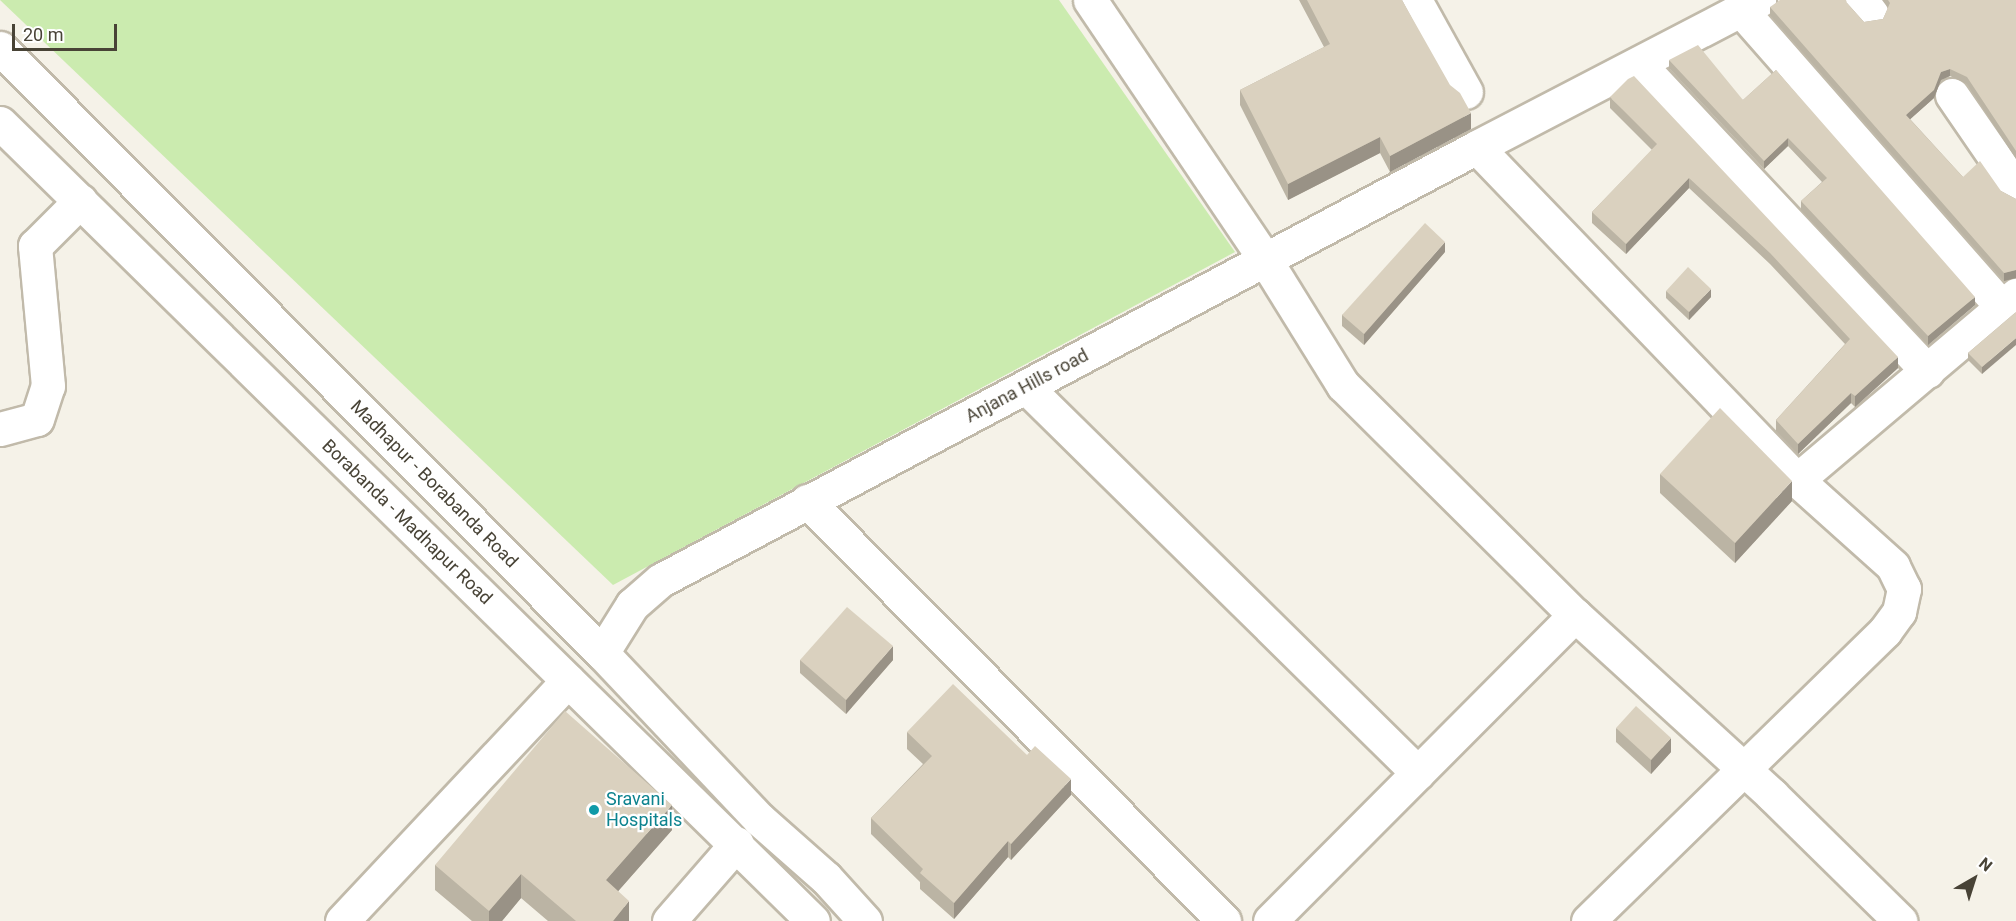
<!DOCTYPE html>
<html>
<head>
<meta charset="utf-8">
<style>
  body { margin:0 }
  #map { position:relative; width:2016px; height:921px; overflow:hidden; background:#f5f2e8; font-family:Roboto,sans-serif }
  div>[style] { position:absolute }
  .green>* { inset:0; background:#cbebaf }
  .roads { filter:drop-shadow(2px 0 #c1baaa) drop-shadow(-2px 0 #c1baaa) drop-shadow(0 2px #c1baaa) drop-shadow(0 -2px #c1baaa) }
  .minor>* { height:33px; margin:-16.5px; padding:0 16.5px; transform-origin:16.5px; border-radius:16.5px; background:#fff }
  .wall>* { inset:0; background:#bbb4a4 }
  .shaded-wall>* { inset:0; background:#999286 }
  .building>* { inset:0; background:#dad1bf }
  .dots>* { width:16px; height:16px; translate:-50% -50%; box-sizing:border-box; border:3px solid #fff; border-radius:50% }
  span { translate:-50% -50%; white-space:nowrap; text-align:center; line-height:1.15; -webkit-text-stroke:4.5px #fff; paint-order:stroke }
  .street-label { font-size:18px; color:#484336 }
  .culture-label { font-size:18px; color:#0d838f }
  .left { translate:0 -50%; text-align:left }
  .north { position:absolute; left:1944px; top:849px; width:60px; height:60px; -webkit-text-stroke:4px #fff; paint-order:stroke; rotate:39deg; font-size:16px; font-weight:700; line-height:24px; text-align:center; color:#484336 }
  .north::after { content:''; display:block; margin:auto; width:21px; height:27px; background:#484336; clip-path:polygon(50% 0,100% 100%,50% 72%,0 100%) }
  .scale { position:absolute; left:12px; top:24px; width:105px; height:27px; box-sizing:border-box; border:3px solid #484336; border-top:0; padding-left:8px; font-size:18px; line-height:21px; white-space:nowrap; color:#484336; -webkit-text-stroke:4px #fff; paint-order:stroke }
</style>
</head>
<body>
<div id="map">
  <div class="green">
    <i style="clip-path:polygon(0 0,1059px 0,1235px 252px,613px 585px)"></i>
  </div>
  <div class="roads">
    <div class="minor">
      <i style="left:1090px;top:0;width:315px;rotate:56deg"></i>
      <i style="left:1266px;top:261px;width:146px;rotate:58.2deg"></i>
      <i style="left:1343px;top:385px;width:327px;rotate:44.8deg"></i>
      <i style="left:1575px;top:615px;width:267px;rotate:42.4deg"></i>
      <i style="left:1772px;top:795px;width:180px;rotate:44.5deg"></i>
      <i style="left:1415px;top:0;width:105px;rotate:61deg"></i>
      <i style="left:1862px;top:0;width:15px;rotate:53deg"></i>
      <i style="left:1741px;top:10px;width:394px;rotate:48.7deg"></i>
      <i style="left:0;top:48px;width:853px;rotate:45.14deg"></i>
      <i style="left:602px;top:653px;width:228px;rotate:46.6deg"></i>
      <i style="left:759px;top:819px;width:89px;rotate:41.4deg"></i>
      <i style="left:826px;top:878px;width:58px;rotate:47.8deg"></i>
      <i style="left:1640px;top:65px;width:420px;rotate:46.8deg"></i>
      <i style="left:1952px;top:95px;width:113px;rotate:55.5deg"></i>
      <i style="left:0;top:123px;width:1139px;rotate:44.47deg"></i>
      <i style="left:1026px;top:387px;width:550px;rotate:44.56deg"></i>
      <i style="left:0;top:429px;width:38px;rotate:-15deg"></i>
      <i style="left:37px;top:419px;width:35px;rotate:-72deg"></i>
      <i style="left:48px;top:386px;width:141px;rotate:-95.3deg"></i>
      <i style="left:35px;top:246px;width:64px;rotate:-45deg"></i>
      <i style="left:1797px;top:480px;width:287px;rotate:-40.2deg"></i>
      <i style="left:807px;top:501px;width:592px;rotate:45.21deg"></i>
      <i style="left:602px;top:653px;width:57px;rotate:-58deg"></i>
      <i style="left:632px;top:605px;width:38px;rotate:-41deg"></i>
      <i style="left:661px;top:580px;width:924px;rotate:-27.95deg"></i>
      <i style="left:342px;top:921px;width:330px;rotate:-46.8deg"></i>
      <i style="left:669px;top:921px;width:103px;rotate:-48.9deg"></i>
      <i style="left:1270px;top:921px;width:432px;rotate:-45.1deg"></i>
      <i style="left:1588px;top:921px;width:415px;rotate:-44.3deg"></i>
      <i style="left:1885px;top:631px;width:24px;rotate:-54deg"></i>
      <i style="left:1899px;top:612px;width:24px;rotate:-78deg"></i>
      <i style="left:1904px;top:589px;width:25px;rotate:-116deg"></i>
      <i style="left:1893px;top:566px;width:129px;rotate:-138.1deg"></i>
      <i style="left:1797px;top:480px;width:462px;rotate:-133.9deg"></i>
      <i style="left:1477px;top:147px;width:318px;rotate:-27.5deg"></i>
    </div>
  </div>
  <div class="wall">
    <i style="clip-path:polygon(1299px 0,1402px 0,1471px 129px,1390px 172px,1380px 153px,1288px 200px,1240px 105px,1240px 90px,1324px 47px)"></i>
    <i style="clip-path:polygon(1882px 0,2016px 0,2016px 159px,1967px 84px,1950px 76px,1941px 80px,1934px 98px,1910px 119px,1963px 177px,2001px 191px,2016px 199px,2016px 278px,2004px 281px,1770px 15px,1770px 7px,1847px 3px,1864px 22px,1883px 19px,1888px 8px)"></i>
    <i style="clip-path:polygon(1669px 60px,1743px 100px,1776px 70px,1975px 305px,1928px 345px,1801px 210px,1801px 201px,1822px 182px,1788px 146px,1764px 169px,1669px 68px)"></i>
    <i style="clip-path:polygon(1610px 97px,1898px 368px,1855px 407px,1851px 403px,1798px 454px,1776px 431px,1776px 420px,1845px 344px,1770px 264px,1689px 188px,1626px 254px,1592px 223px,1592px 212px,1652px 150px,1610px 108px)"></i>
    <i style="clip-path:polygon(1445px 252px,1364px 345px,1342px 326px,1342px 315px)"></i>
    <i style="clip-path:polygon(1666px 291px,1711px 297px,1689px 320px,1666px 298px)"></i>
    <i style="clip-path:polygon(2016px 312px,1982px 374px,1968px 360px,1968px 353px)"></i>
    <i style="clip-path:polygon(1660px 474px,1792px 501px,1735px 563px,1660px 493px)"></i>
    <i style="clip-path:polygon(800px 660px,893px 660px,846px 714px,800px 673px)"></i>
    <i style="clip-path:polygon(1616px 728px,1671px 752px,1651px 774px,1616px 742px)"></i>
    <i style="clip-path:polygon(907px 732px,1027px 755px,1071px 795px,1011px 860px,1008px 857px,954px 919px,920px 889px,920px 882px,871px 834px,871px 818px,923px 764px,907px 749px)"></i>
    <i style="clip-path:polygon(672px 830px,618px 891px,629px 921px,548px 921px,521px 898px,502px 921px,472px 921px,435px 890px,435px 865px)"></i>
  </div>
  <div class="shaded-wall">
    <i style="clip-path:polygon(1950px 69px,1950px 76px,1941px 80px,1934px 98px,1906px 123px,1906px 115px,1941px 72px)"></i>
    <i style="clip-path:polygon(1471px 113px,1471px 129px,1390px 172px,1390px 156px)"></i>
    <i style="clip-path:polygon(1380px 137px,1380px 153px,1288px 200px,1288px 184px)"></i>
    <i style="clip-path:polygon(1788px 138px,1788px 146px,1764px 169px,1764px 161px)"></i>
    <i style="clip-path:polygon(1689px 178px,1689px 188px,1626px 254px,1626px 244px)"></i>
    <i style="clip-path:polygon(1445px 242px,1445px 252px,1364px 345px,1364px 334px)"></i>
    <i style="clip-path:polygon(2016px 270px,2016px 278px,2004px 281px,2004px 273px)"></i>
    <i style="clip-path:polygon(1711px 289px,1711px 297px,1689px 320px,1689px 312px)"></i>
    <i style="clip-path:polygon(1975px 297px,1975px 305px,1928px 345px,1928px 336px)"></i>
    <i style="clip-path:polygon(2016px 338px,2016px 345px,1982px 374px,1982px 367px)"></i>
    <i style="clip-path:polygon(1898px 357px,1898px 368px,1855px 407px,1855px 396px)"></i>
    <i style="clip-path:polygon(1851px 393px,1851px 403px,1798px 454px,1798px 444px)"></i>
    <i style="clip-path:polygon(1792px 481px,1792px 501px,1735px 563px,1735px 543px)"></i>
    <i style="clip-path:polygon(893px 646px,893px 660px,846px 714px,846px 700px)"></i>
    <i style="clip-path:polygon(1671px 738px,1671px 752px,1651px 774px,1651px 760px)"></i>
    <i style="clip-path:polygon(1071px 779px,1071px 795px,1011px 860px,1011px 844px)"></i>
    <i style="clip-path:polygon(672px 805px,672px 830px,606px 905px,606px 880px)"></i>
    <i style="clip-path:polygon(1008px 841px,1008px 857px,954px 919px,954px 903px)"></i>
    <i style="clip-path:polygon(521px 874px,521px 898px,502px 921px,489px 921px,489px 911px)"></i>
    <i style="clip-path:polygon(629px 901px,629px 921px,613px 921px)"></i>
  </div>
  <div class="building">
    <i style="clip-path:polygon(1307px 0,1402px 0,1450px 85px,1460px 93px,1471px 113px,1390px 156px,1380px 137px,1288px 184px,1240px 90px,1330px 44px)"></i>
    <i style="clip-path:polygon(1780px 0,1846px 0,1847px 3px,1864px 22px,1883px 19px,1890px 3px,1888px 0,2016px 0,2016px 151px,1967px 77px,1950px 69px,1941px 72px,1934px 90px,1906px 115px,1963px 177px,1980px 161px,2001px 191px,2016px 199px,2016px 270px,2004px 273px,1770px 7px)"></i>
    <i style="clip-path:polygon(1698px 45px,1743px 100px,1776px 70px,1975px 297px,1928px 336px,1801px 201px,1827px 178px,1788px 138px,1764px 161px,1669px 60px)"></i>
    <i style="clip-path:polygon(1634px 76px,1898px 357px,1855px 396px,1851px 393px,1798px 444px,1776px 420px,1850px 339px,1770px 253px,1689px 178px,1626px 244px,1592px 212px,1657px 144px,1610px 97px,1628px 79px)"></i>
    <i style="clip-path:polygon(1425px 223px,1445px 242px,1364px 334px,1342px 315px)"></i>
    <i style="clip-path:polygon(1688px 267px,1711px 289px,1689px 312px,1666px 291px)"></i>
    <i style="clip-path:polygon(2016px 312px,2016px 338px,1982px 367px,1968px 353px)"></i>
    <i style="clip-path:polygon(1720px 408px,1792px 481px,1735px 543px,1660px 474px)"></i>
    <i style="clip-path:polygon(847px 607px,893px 646px,846px 700px,800px 660px)"></i>
    <i style="clip-path:polygon(953px 684px,1027px 755px,1035px 746px,1071px 779px,1011px 844px,1008px 841px,954px 903px,920px 873px,923px 869px,871px 818px,932px 756px,907px 732px)"></i>
    <i style="clip-path:polygon(1636px 706px,1671px 738px,1651px 760px,1616px 728px)"></i>
    <i style="clip-path:polygon(565px 711px,672px 805px,606px 880px,629px 901px,613px 921px,576px 921px,521px 874px,489px 911px,435px 865px)"></i>
  </div>
  <div class="dots">
    <i style="left:594px;top:810px;background:#0f9aa8"></i>
  </div>
  <div class="street-label">
    <span style="left:1027px;top:386px;rotate:-28deg">Anjana Hills road</span>
    <span style="left:434px;top:484px;rotate:45deg">Madhapur - Borabanda Road</span>
    <span style="left:407px;top:522px;rotate:44deg">Borabanda - Madhapur Road</span>
  </div>
  <div class="culture-label">
    <span class="left" style="left:606px;top:810px">Sravani<br>Hospitals</span>
  </div>
  <div class="north">N</div>
  <div class="scale">20 m</div>
</div>
</body>
</html>
